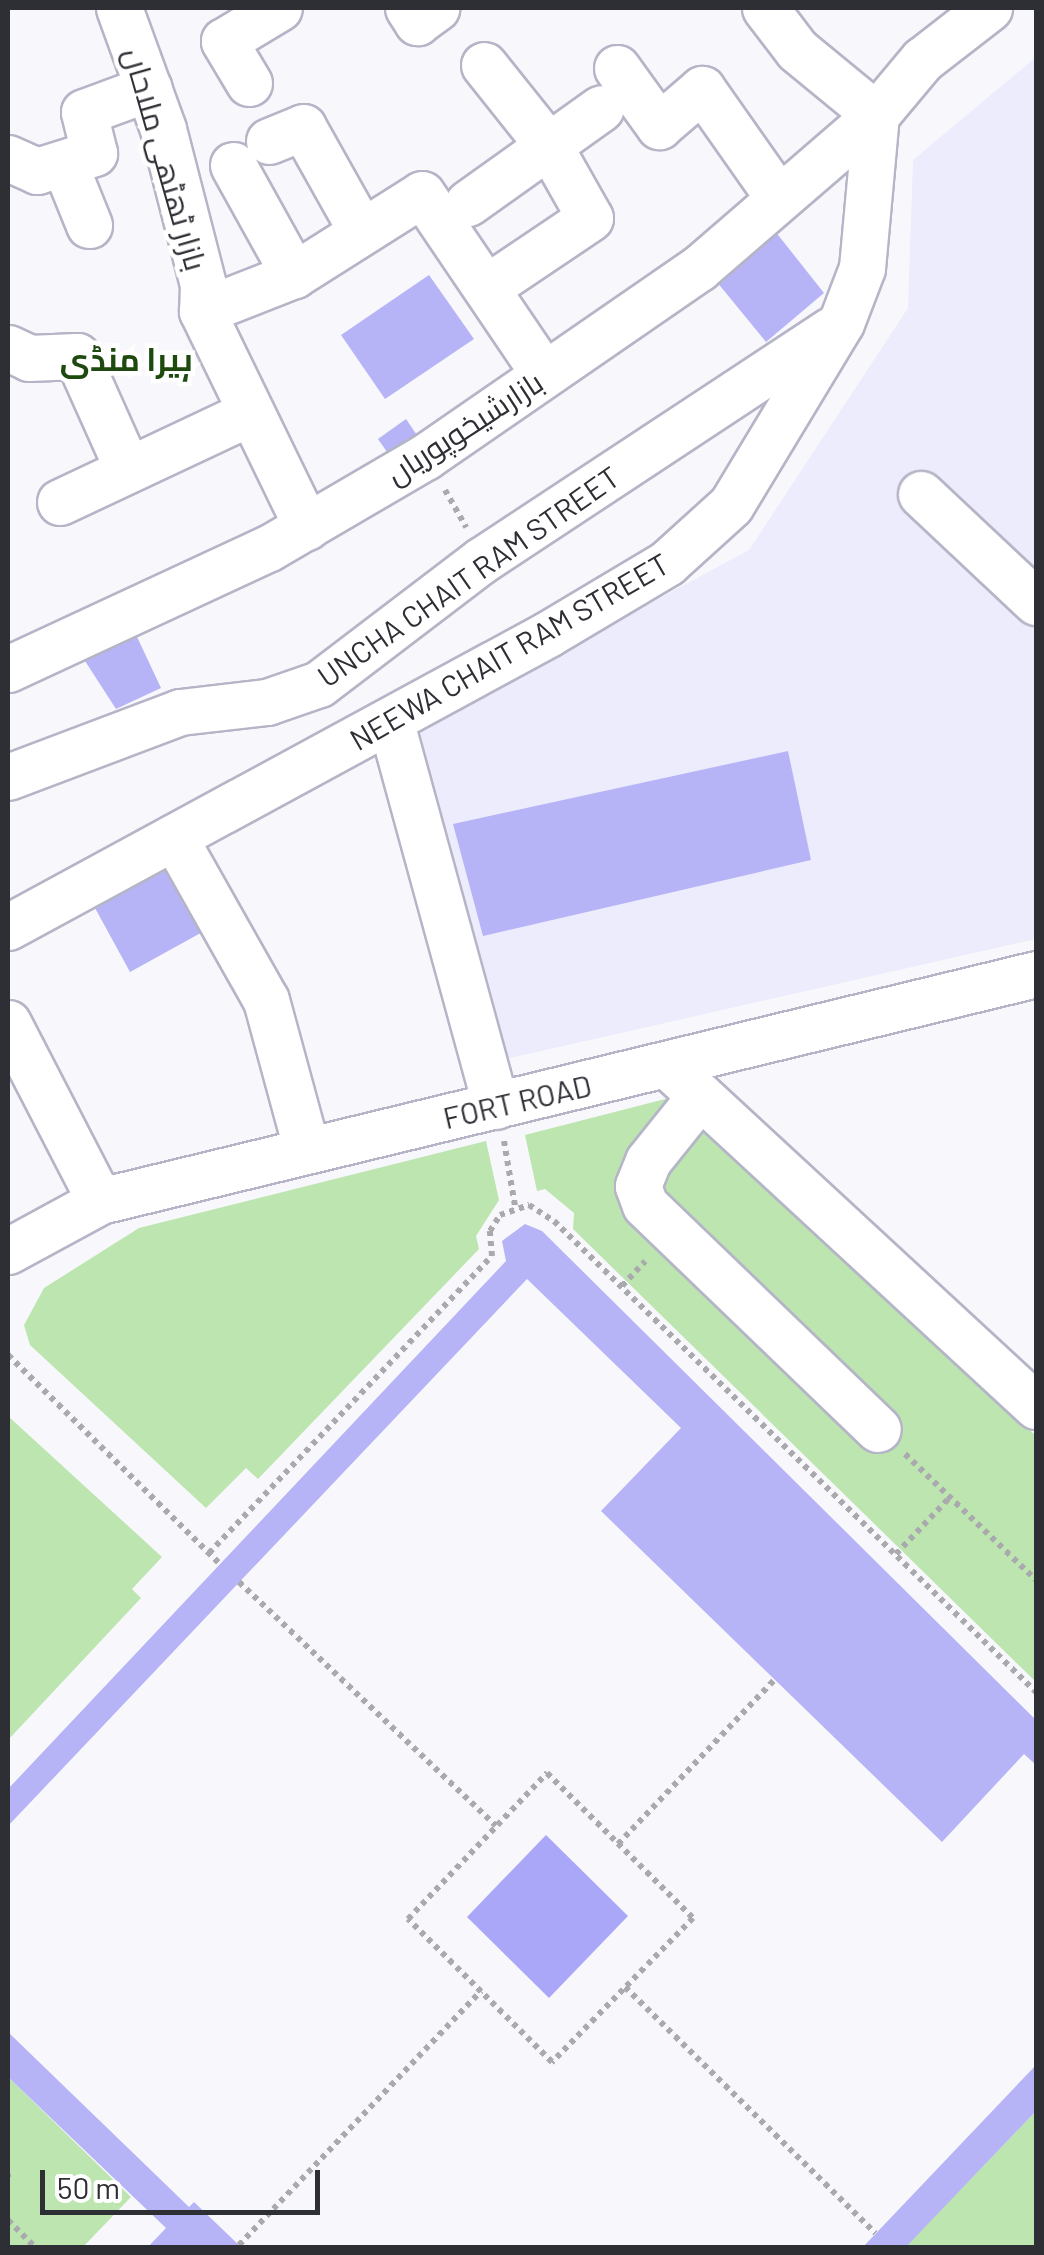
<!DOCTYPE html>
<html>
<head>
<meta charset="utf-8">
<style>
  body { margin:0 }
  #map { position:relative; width:1044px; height:2255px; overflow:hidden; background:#f8f8fc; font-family:Barlow,Cairo,sans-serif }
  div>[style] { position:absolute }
  .built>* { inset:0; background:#ececfc }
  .green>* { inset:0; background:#bce5af }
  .water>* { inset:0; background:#aaa6f8 }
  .building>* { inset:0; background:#b6b4f6 }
  .path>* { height:6px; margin-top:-3px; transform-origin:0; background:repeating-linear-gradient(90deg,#a9a9ae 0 5px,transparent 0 10px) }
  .roads { filter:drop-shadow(2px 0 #b5b5c7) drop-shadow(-2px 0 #b5b5c7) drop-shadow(0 2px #b5b5c7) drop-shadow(0 -2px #b5b5c7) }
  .minor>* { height:45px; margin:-22.5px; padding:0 22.5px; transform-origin:22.5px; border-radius:22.5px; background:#fff }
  span { translate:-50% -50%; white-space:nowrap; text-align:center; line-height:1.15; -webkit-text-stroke:9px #fff; paint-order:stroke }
  .street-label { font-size:30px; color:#2e2e35 }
  .neighbourhood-label { font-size:32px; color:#1f4a0f; font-weight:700 }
  .frame { position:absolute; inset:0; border:10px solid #2e2e35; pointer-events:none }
  .scale { position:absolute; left:40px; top:2170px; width:280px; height:45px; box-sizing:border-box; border:5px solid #2e2e35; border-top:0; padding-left:12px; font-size:30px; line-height:35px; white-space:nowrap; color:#2e2e35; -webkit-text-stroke:8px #fff; paint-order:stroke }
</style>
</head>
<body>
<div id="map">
  <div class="built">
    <i style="clip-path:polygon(1036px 57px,1036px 939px,493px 1062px,407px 734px,749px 550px,908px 308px,913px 160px)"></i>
  </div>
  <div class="green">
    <i style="clip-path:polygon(673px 1097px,1036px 1436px,1036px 1682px,573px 1229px,574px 1213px,545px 1189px,537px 1191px,525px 1135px)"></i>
    <i style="clip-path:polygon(486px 1141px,499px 1200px,476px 1236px,479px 1249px,258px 1479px,246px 1468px,206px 1508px,30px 1345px,24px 1325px,44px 1288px,139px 1228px)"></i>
    <i style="clip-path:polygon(8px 1416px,162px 1557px,132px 1589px,141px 1598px,8px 1740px)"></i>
    <i style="clip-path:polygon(8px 2077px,131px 2197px,83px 2247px,8px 2247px)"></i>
    <i style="clip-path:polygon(1036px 2111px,1036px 2247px,905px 2247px)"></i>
  </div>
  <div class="water">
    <i style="clip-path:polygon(546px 1835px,628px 1916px,549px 1998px,467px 1917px)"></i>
  </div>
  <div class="building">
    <i style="clip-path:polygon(771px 226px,824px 293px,766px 342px,712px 276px)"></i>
    <i style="clip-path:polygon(429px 275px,474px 339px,385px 399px,341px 335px)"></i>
    <i style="clip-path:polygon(406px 419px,425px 447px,396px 465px,378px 439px)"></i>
    <i style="clip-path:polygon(131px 624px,161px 688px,116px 709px,76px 647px)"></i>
    <i style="clip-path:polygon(788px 751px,811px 860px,483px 936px,453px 824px)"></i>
    <i style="clip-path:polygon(181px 860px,217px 924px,130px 972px,95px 908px)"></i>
    <i style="clip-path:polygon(525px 1224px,542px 1231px,1036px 1720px,1036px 1765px,1024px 1754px,942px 1842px,601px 1511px,681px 1428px,527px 1279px,8px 1826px,8px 1789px,506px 1261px,502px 1241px)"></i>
    <i style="clip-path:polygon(8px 2032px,189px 2207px,194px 2202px,242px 2248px,147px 2248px,166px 2228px,8px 2077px)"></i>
    <i style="clip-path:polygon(1036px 2065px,1036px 2111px,905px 2248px,862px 2248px)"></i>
  </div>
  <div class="path">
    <i style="left:445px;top:490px;width:43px;rotate:60.4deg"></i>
    <i style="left:504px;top:1141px;width:66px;rotate:80.4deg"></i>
    <i style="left:622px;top:1286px;width:34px;rotate:-47deg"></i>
    <i style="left:8px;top:1355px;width:298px;rotate:44.6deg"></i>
    <i style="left:905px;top:1454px;width:182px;rotate:43.9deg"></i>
    <i style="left:209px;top:1553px;width:410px;rotate:-46.4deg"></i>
    <i style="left:492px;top:1256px;width:25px;rotate:-95deg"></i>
    <i style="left:490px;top:1231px;width:19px;rotate:-58deg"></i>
    <i style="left:500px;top:1215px;width:31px;rotate:-19deg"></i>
    <i style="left:529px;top:1205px;width:30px;rotate:33deg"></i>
    <i style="left:554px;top:1221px;width:674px;rotate:44.34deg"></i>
    <i style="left:896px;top:1554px;width:79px;rotate:-46.5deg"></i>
    <i style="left:239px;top:1582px;width:354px;rotate:43.5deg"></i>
    <i style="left:547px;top:1773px;width:206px;rotate:44.8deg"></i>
    <i style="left:693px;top:1918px;width:202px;rotate:134.4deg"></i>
    <i style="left:552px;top:2062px;width:203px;rotate:-135.2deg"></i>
    <i style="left:408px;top:1919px;width:202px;rotate:-46.4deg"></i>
    <i style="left:618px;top:1844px;width:228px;rotate:-46.4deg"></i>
    <i style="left:625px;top:1987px;width:351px;rotate:44.5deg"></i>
    <i style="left:8px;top:2174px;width:3px;rotate:90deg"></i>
    <i style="left:8px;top:2220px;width:40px;rotate:45deg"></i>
    <i style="left:239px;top:2245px;width:351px;rotate:-46.4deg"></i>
  </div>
  <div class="roads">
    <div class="minor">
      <i style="left:119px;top:8px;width:129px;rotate:70deg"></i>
      <i style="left:163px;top:129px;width:161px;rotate:75.6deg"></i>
      <i style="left:203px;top:285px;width:26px;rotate:92deg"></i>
      <i style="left:202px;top:311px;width:240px;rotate:64.1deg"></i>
      <i style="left:408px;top:8px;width:17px;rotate:57deg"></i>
      <i style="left:417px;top:22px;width:24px;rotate:-36deg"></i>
      <i style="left:765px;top:8px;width:53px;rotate:52.7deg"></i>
      <i style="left:797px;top:50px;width:102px;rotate:39.4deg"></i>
      <i style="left:484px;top:65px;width:107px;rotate:51.4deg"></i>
      <i style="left:551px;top:149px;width:79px;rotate:60.5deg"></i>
      <i style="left:590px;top:218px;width:125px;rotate:146.1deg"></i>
      <i style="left:617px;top:68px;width:72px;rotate:54.1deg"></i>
      <i style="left:659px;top:126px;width:57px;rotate:-40.7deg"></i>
      <i style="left:702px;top:89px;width:132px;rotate:54.9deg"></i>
      <i style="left:249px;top:83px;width:49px;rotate:-120.8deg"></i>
      <i style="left:224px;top:41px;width:64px;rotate:-31deg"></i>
      <i style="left:269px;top:141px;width:37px;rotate:-22deg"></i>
      <i style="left:303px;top:127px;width:120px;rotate:60.7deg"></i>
      <i style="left:8px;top:158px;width:32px;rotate:24deg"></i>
      <i style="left:37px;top:171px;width:60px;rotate:-17.5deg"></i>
      <i style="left:94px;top:153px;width:42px;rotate:-103.7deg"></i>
      <i style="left:84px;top:112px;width:69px;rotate:-20.3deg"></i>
      <i style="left:64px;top:163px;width:67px;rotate:68deg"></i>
      <i style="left:233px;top:165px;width:126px;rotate:61deg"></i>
      <i style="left:468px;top:203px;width:163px;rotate:-35.5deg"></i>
      <i style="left:202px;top:311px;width:99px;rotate:-21.4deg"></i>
      <i style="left:294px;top:275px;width:151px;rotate:-32.3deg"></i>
      <i style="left:422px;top:194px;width:217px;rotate:55.9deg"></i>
      <i style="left:8px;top:348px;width:23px;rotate:25deg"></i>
      <i style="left:29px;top:358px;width:48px;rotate:-2.4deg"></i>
      <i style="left:77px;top:356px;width:123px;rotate:65.9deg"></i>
      <i style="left:921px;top:494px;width:158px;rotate:43.2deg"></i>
      <i style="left:60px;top:502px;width:207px;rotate:-25.2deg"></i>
      <i style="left:8px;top:669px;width:288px;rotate:-24.9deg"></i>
      <i style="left:269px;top:548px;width:181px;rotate:-30.3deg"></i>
      <i style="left:425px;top:457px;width:333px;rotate:-34.6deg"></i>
      <i style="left:699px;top:268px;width:234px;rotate:-40.8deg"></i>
      <i style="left:876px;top:115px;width:72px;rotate:-50.1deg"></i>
      <i style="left:922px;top:60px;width:85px;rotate:-37.8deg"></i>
      <i style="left:391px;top:723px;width:397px;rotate:74.7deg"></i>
      <i style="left:8px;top:777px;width:184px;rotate:-20.7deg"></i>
      <i style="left:180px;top:712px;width:88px;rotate:-6.6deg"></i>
      <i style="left:267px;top:702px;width:55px;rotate:-19.1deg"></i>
      <i style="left:319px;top:684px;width:205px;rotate:-37.3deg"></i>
      <i style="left:482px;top:560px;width:418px;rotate:-33.4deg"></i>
      <i style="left:174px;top:837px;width:187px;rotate:60.6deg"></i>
      <i style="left:266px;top:1000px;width:156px;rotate:74.8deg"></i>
      <i style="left:8px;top:927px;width:614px;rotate:-28.48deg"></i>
      <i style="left:548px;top:634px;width:139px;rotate:-30.8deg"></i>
      <i style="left:667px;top:563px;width:86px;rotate:-42.2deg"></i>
      <i style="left:731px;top:505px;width:213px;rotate:-58.9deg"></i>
      <i style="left:841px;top:323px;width:59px;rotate:-69.1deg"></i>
      <i style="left:862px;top:268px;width:154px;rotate:-84.8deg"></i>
      <i style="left:8px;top:1023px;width:200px;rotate:62.7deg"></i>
      <i style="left:668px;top:1066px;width:501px;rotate:42.74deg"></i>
      <i style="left:700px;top:1096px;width:83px;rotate:128.7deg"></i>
      <i style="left:648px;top:1161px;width:27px;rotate:112deg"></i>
      <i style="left:638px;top:1186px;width:20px;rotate:70deg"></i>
      <i style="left:645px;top:1205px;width:323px;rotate:43.9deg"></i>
      <i style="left:8px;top:1251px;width:105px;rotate:-28.5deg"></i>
      <i style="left:100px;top:1201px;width:963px;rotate:-13.63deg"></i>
    </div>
  </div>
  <div class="street-label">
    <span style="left:166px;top:159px;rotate:74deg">بازار ٹھٹھی ملاحاں</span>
    <span style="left:464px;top:427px;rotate:-33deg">بازارشیخوپوریاں</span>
    <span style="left:468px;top:576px;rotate:-35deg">UNCHA CHAIT RAM STREET</span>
    <span style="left:509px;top:651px;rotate:-30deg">NEEWA CHAIT RAM STREET</span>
    <span style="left:517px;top:1101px;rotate:-13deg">FORT ROAD</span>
  </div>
  <div class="neighbourhood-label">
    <span style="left:126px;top:358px">ہیرا منڈی</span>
  </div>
  <div class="frame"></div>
  <div class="scale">50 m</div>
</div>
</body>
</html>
